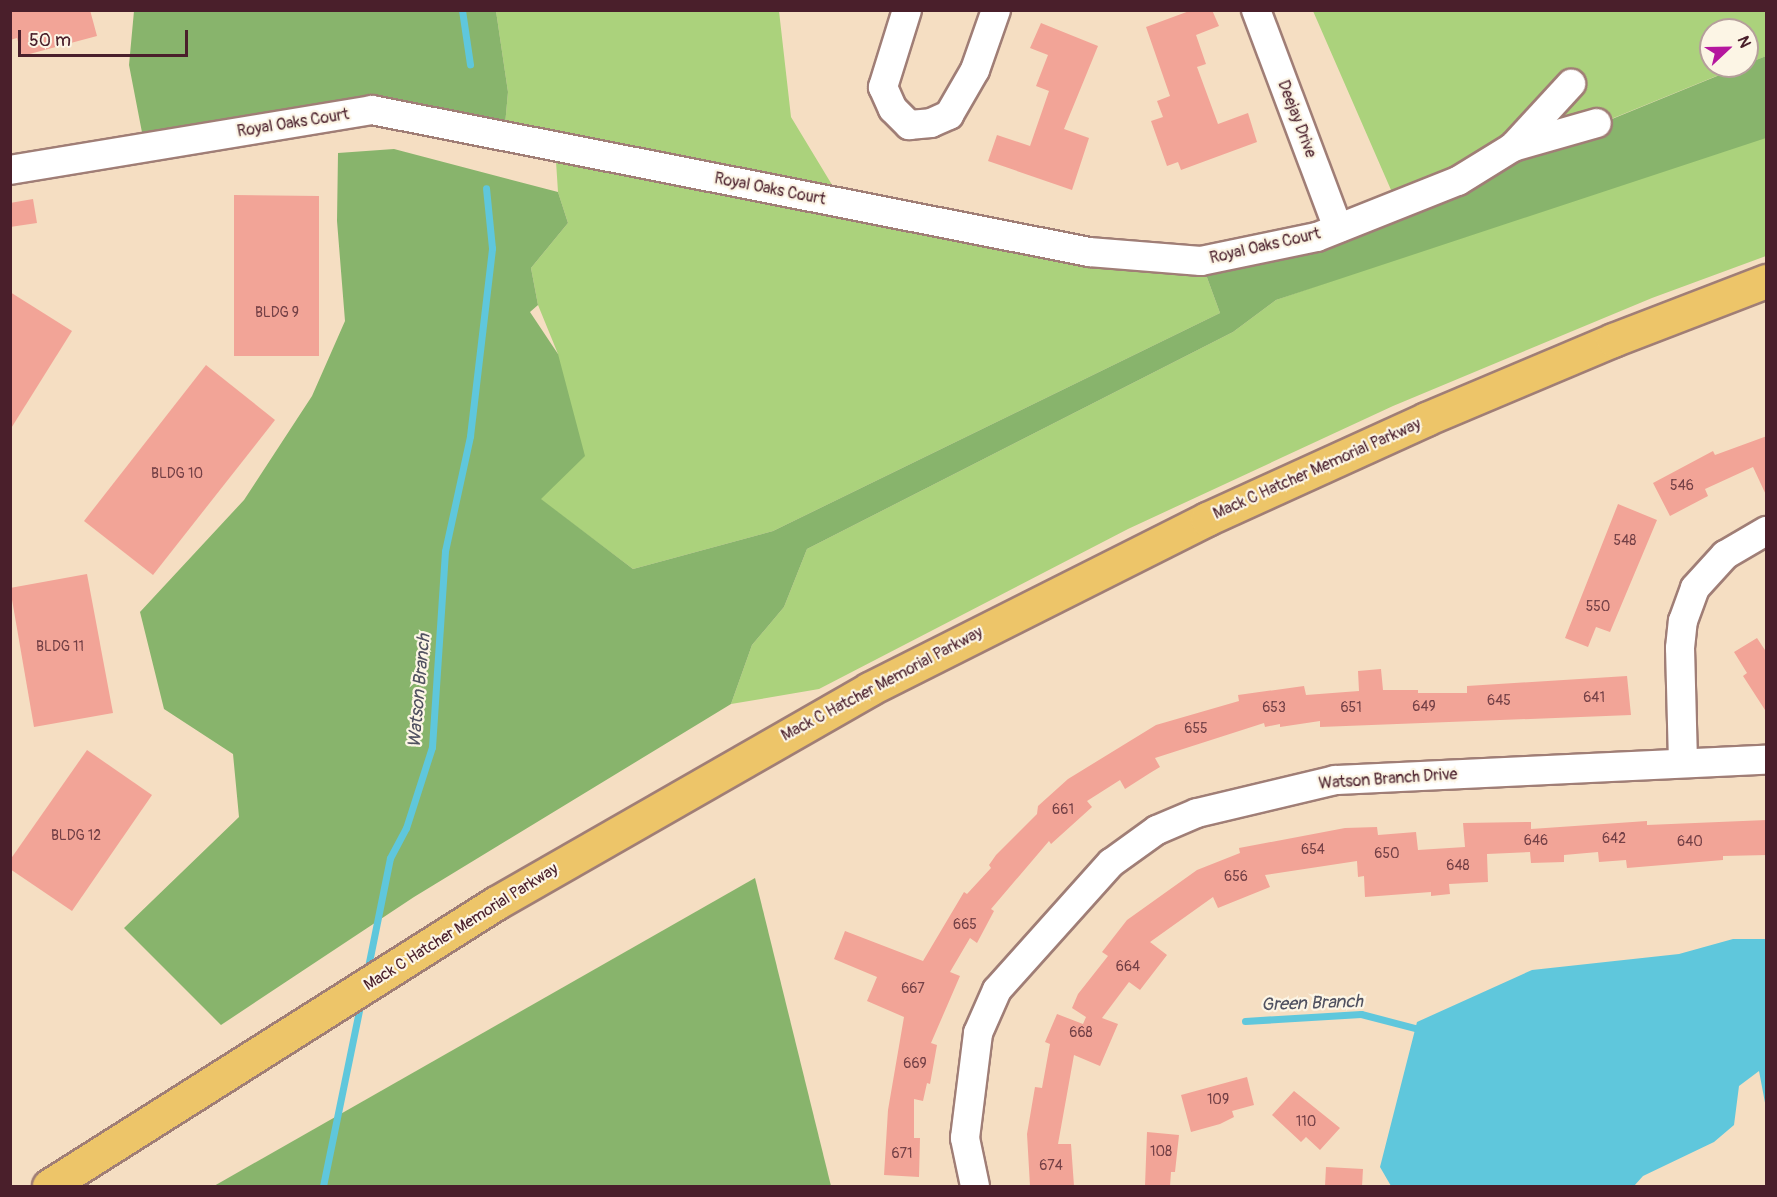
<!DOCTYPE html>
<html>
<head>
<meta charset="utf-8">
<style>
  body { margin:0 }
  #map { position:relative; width:1777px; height:1197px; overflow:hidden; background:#f5dec2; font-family:Pangolin,sans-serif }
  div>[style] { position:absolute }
  .green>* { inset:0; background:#abd27c }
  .forest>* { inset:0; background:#88b46c }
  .water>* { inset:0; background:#5fc7dc }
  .stream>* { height:7px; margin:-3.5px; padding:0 3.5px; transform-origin:3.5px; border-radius:3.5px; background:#5fc7dc }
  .building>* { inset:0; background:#f2a497 }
  .roads { filter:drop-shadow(2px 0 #a07e76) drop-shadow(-2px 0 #a07e76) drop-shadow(0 2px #a07e76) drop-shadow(0 -2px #a07e76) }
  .minor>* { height:28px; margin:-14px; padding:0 14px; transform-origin:14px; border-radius:14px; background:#fff }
  .major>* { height:33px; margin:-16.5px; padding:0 16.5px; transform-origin:16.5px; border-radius:16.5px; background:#edc569 }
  span { translate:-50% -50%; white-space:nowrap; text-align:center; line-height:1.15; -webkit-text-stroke:4.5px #fcf5e5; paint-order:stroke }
  .number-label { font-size:14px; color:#744046 }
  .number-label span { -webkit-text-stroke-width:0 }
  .street-label { font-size:16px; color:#4a1f2b }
  .water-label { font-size:18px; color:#505160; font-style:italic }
  .frame { position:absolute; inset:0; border:12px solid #4a1f2b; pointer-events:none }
  .north { position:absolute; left:1699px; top:18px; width:60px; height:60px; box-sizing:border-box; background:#fcf5e5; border:2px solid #b59f9b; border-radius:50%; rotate:68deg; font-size:16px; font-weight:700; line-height:24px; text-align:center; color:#4a1f2b }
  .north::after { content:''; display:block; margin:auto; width:21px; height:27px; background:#b5179e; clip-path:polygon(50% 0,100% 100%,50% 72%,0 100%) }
  .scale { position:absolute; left:18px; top:30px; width:170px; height:27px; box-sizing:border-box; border:3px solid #4a1f2b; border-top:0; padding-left:8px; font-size:18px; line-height:21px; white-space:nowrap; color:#4a1f2b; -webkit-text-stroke:4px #fcf5e5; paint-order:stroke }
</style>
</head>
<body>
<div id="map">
  <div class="green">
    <i style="clip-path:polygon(496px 11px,779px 11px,791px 117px,843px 203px,1201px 261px,1220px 313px,773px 531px,633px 569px,540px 499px,558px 354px,538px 305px,531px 268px,568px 223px,558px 192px,555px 146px,504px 136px,508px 92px)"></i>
    <i style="clip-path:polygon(1313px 11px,1766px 11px,1766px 56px,1747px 64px,1747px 30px,1711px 30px,1711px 66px,1741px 66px,1398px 206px)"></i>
    <i style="clip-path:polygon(1766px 131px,1766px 256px,1652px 298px,1393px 406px,1128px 529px,819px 689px,731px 704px,752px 645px,784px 607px,807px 549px,1233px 332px,1276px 300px)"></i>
  </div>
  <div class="forest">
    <i style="clip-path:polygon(134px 11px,496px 11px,508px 92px,504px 136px,372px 110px,145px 148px,129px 65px)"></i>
    <i style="clip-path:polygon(1766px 56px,1766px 138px,1276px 300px,1233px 332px,807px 549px,784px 607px,752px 645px,731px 704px,414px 897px,221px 1025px,124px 928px,239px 817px,233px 754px,164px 709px,140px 612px,244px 500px,312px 396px,345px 321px,337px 221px,338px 153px,394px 149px,558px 192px,568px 223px,531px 268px,538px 305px,530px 312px,558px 354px,585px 456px,541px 499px,633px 569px,773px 531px,1220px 313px,1201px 261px,1319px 239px)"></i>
    <i style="clip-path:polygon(755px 878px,831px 1186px,214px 1186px)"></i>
  </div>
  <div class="water">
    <i style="clip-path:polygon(1733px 939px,1766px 939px,1766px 1108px,1759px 1071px,1739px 1086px,1734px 1125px,1714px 1142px,1643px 1176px,1634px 1186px,1391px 1186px,1380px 1167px,1417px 1022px,1532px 970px,1679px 954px)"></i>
  </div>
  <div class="stream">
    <i style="left:462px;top:10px;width:55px;rotate:81.6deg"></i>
    <i style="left:367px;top:972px;width:116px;rotate:-78.6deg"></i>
    <i style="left:390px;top:858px;width:34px;rotate:-62deg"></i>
    <i style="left:406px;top:828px;width:85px;rotate:-72.2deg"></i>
    <i style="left:432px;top:747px;width:196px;rotate:-86.2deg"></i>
    <i style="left:445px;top:551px;width:118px;rotate:-77.7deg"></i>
    <i style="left:470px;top:436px;width:189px;rotate:-83.3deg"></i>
    <i style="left:492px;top:248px;width:60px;rotate:-95.7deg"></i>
    <i style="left:1245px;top:1021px;width:116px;rotate:-3.5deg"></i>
    <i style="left:1361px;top:1014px;width:56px;rotate:14.5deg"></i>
    <i style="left:323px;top:1186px;width:189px;rotate:-78.4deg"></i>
  </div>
  <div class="building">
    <i style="clip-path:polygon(10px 10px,90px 10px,97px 36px,22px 56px,17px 38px,10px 40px)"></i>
    <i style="clip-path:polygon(1192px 10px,1212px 10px,1219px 26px,1196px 35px,1206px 64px,1197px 67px,1218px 124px,1248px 113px,1257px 142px,1181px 170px,1178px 162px,1167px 166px,1151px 121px,1163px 117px,1157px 101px,1170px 96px,1146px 27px)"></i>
    <i style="clip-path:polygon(1041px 23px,1098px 46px,1064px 129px,1089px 138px,1072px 190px,988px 161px,997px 135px,1030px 146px,1049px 91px,1036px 86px,1048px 55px,1030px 48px)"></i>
    <i style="clip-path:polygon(234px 195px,319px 196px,319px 356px,234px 356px)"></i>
    <i style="clip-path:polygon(33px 199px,37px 223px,10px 227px,10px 203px)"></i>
    <i style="clip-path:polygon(10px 292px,72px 331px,10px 430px)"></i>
    <i style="clip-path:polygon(206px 365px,275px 420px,153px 575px,84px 521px)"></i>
    <i style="clip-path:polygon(1767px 436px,1767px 497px,1753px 467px,1705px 489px,1708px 496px,1670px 516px,1653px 483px,1713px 451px,1715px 455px)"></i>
    <i style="clip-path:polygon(1618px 504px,1657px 520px,1610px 632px,1596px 627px,1588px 647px,1565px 638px)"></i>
    <i style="clip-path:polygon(87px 574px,113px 713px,34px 727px,10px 588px)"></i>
    <i style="clip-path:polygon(1757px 638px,1767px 653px,1767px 713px,1743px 676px,1747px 673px,1734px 652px)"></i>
    <i style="clip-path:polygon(1381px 669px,1383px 690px,1418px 690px,1418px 693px,1467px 693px,1467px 686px,1627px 676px,1631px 715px,1320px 727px,1320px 721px,1280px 727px,1280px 724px,1265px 727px,1264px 723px,1155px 758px,1160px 767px,1150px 773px,1125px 789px,1120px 780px,1087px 801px,1092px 807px,1051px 844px,1049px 841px,991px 909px,994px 911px,977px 943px,970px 938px,950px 972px,960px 976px,931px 1043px,937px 1045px,930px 1084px,927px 1083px,923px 1101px,914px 1099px,914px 1138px,920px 1138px,919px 1177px,884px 1175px,888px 1110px,904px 1017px,867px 1001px,877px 977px,834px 959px,845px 931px,923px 961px,964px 892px,967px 894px,991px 868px,989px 865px,996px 855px,1037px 814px,1038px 806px,1068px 779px,1156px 725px,1239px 701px,1238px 695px,1304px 686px,1306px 695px,1359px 691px,1358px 671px)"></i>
    <i style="clip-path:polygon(87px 750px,152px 795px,72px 911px,10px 869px,10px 860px)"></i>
    <i style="clip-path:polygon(1767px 820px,1767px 855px,1723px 856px,1723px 860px,1627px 868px,1626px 860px,1599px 862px,1598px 852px,1564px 855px,1564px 862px,1531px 863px,1530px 852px,1487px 854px,1488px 882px,1449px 884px,1450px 894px,1431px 896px,1431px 892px,1365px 897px,1364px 876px,1358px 877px,1357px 861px,1265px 875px,1270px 887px,1218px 908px,1213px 897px,1150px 942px,1167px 955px,1140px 990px,1129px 982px,1102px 1018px,1118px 1024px,1100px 1066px,1074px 1055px,1058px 1144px,1071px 1144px,1074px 1186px,1030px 1186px,1027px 1134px,1035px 1087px,1042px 1088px,1050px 1044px,1045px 1042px,1057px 1014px,1083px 1024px,1086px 1017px,1072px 1008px,1078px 994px,1108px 956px,1102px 952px,1127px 920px,1197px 870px,1240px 853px,1239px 848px,1345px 828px,1377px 827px,1378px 835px,1416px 832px,1418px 850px,1465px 847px,1463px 823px,1531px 822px,1531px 829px,1647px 821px,1647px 825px)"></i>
    <i style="clip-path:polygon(1247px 1077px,1254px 1105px,1232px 1111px,1234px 1117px,1220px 1124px,1191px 1132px,1181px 1095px)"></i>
    <i style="clip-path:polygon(1294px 1091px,1340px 1128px,1320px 1150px,1306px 1137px,1301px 1142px,1272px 1115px)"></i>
    <i style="clip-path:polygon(1147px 1132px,1179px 1135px,1175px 1172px,1171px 1172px,1170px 1186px,1145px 1186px)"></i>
    <i style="clip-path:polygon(1326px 1167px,1363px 1169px,1362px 1186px,1325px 1186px)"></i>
  </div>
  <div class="roads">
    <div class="minor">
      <i style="left:907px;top:10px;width:81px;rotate:107.3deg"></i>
      <i style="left:883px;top:87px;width:24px;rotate:66deg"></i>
      <i style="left:893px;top:109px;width:23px;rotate:45deg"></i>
      <i style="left:909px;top:125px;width:22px;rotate:-5deg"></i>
      <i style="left:931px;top:123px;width:20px;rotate:-24deg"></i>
      <i style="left:949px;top:115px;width:52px;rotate:-60deg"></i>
      <i style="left:975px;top:70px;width:64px;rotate:-70.7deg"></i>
      <i style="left:1256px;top:10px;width:233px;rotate:69.4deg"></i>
      <i style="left:1513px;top:147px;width:86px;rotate:-47.4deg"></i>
      <i style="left:10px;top:170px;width:367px;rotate:-9.4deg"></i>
      <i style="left:372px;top:110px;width:731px;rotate:11.2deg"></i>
      <i style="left:1089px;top:252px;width:112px;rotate:4.6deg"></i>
      <i style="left:1201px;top:261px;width:118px;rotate:-11.7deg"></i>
      <i style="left:1317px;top:237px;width:152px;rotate:-21.7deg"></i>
      <i style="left:1458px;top:181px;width:65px;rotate:-31.7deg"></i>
      <i style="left:1513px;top:147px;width:87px;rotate:-15.9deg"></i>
      <i style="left:1683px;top:762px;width:114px;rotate:-91.5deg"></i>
      <i style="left:1680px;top:648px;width:27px;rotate:-84deg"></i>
      <i style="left:1683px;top:621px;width:35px;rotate:-70deg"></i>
      <i style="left:1695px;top:588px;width:45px;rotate:-47.7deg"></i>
      <i style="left:1725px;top:555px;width:48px;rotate:-30.3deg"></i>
      <i style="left:975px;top:1186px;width:49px;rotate:-101.8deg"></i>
      <i style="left:965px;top:1138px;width:106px;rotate:-82.9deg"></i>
      <i style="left:978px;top:1033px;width:47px;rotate:-66.2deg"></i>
      <i style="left:997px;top:990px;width:171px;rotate:-48.1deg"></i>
      <i style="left:1111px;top:863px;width:57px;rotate:-35.7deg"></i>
      <i style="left:1157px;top:830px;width:43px;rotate:-23deg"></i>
      <i style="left:1197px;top:813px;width:142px;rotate:-13.4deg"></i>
      <i style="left:1335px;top:780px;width:431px;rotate:-2.7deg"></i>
    </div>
    <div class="major">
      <i style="left:49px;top:1186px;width:529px;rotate:-32.34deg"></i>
      <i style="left:496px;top:903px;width:430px;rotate:-29.8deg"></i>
      <i style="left:869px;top:689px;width:378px;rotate:-26.7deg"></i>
      <i style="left:1207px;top:519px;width:241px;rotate:-24.5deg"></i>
      <i style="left:1426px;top:419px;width:203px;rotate:-22.9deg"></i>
      <i style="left:1613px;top:340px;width:164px;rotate:-21.1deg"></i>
    </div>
  </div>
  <div class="number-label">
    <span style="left:277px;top:313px">BLDG 9</span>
    <span style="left:177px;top:474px">BLDG 10</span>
    <span style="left:1682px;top:486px">546</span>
    <span style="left:1625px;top:541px">548</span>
    <span style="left:1598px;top:607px">550</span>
    <span style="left:60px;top:647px">BLDG 11</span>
    <span style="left:1594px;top:698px">641</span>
    <span style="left:1499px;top:701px">645</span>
    <span style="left:1424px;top:707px">649</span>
    <span style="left:1274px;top:708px">653</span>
    <span style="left:1351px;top:708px">651</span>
    <span style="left:1196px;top:729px">655</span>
    <span style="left:1063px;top:810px">661</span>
    <span style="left:76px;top:836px">BLDG 12</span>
    <span style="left:1614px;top:839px">642</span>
    <span style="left:1536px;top:841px">646</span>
    <span style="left:1690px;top:842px">640</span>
    <span style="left:1313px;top:850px">654</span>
    <span style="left:1387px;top:854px">650</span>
    <span style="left:1458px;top:866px">648</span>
    <span style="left:1236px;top:877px">656</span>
    <span style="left:965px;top:925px">665</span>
    <span style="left:1128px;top:967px">664</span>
    <span style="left:913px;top:989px">667</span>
    <span style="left:1081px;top:1033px">668</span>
    <span style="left:915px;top:1064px">669</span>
    <span style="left:1218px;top:1100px">109</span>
    <span style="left:1306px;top:1122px">110</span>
    <span style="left:1161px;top:1152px">108</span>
    <span style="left:902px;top:1154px">671</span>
    <span style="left:1051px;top:1166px">674</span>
  </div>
  <div class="street-label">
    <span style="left:1297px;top:119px;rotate:69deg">Deejay Drive</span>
    <span style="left:293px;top:123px;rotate:-9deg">Royal Oaks Court</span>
    <span style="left:770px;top:189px;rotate:11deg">Royal Oaks Court</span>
    <span style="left:1265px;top:246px;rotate:-13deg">Royal Oaks Court</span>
    <span style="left:1317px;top:469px;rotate:-24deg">Mack C Hatcher Memorial Parkway</span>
    <span style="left:882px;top:684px;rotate:-28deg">Mack C Hatcher Memorial Parkway</span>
    <span style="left:1388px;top:779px;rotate:-4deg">Watson Branch Drive</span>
    <span style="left:461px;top:927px;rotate:-32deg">Mack C Hatcher Memorial Parkway</span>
  </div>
  <div class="water-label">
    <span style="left:420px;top:691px;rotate:-85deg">Watson Branch</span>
    <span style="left:1312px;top:1004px;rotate:-2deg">Green Branch</span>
  </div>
  <div class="frame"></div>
  <div class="north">N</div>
  <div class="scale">50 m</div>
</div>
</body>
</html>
